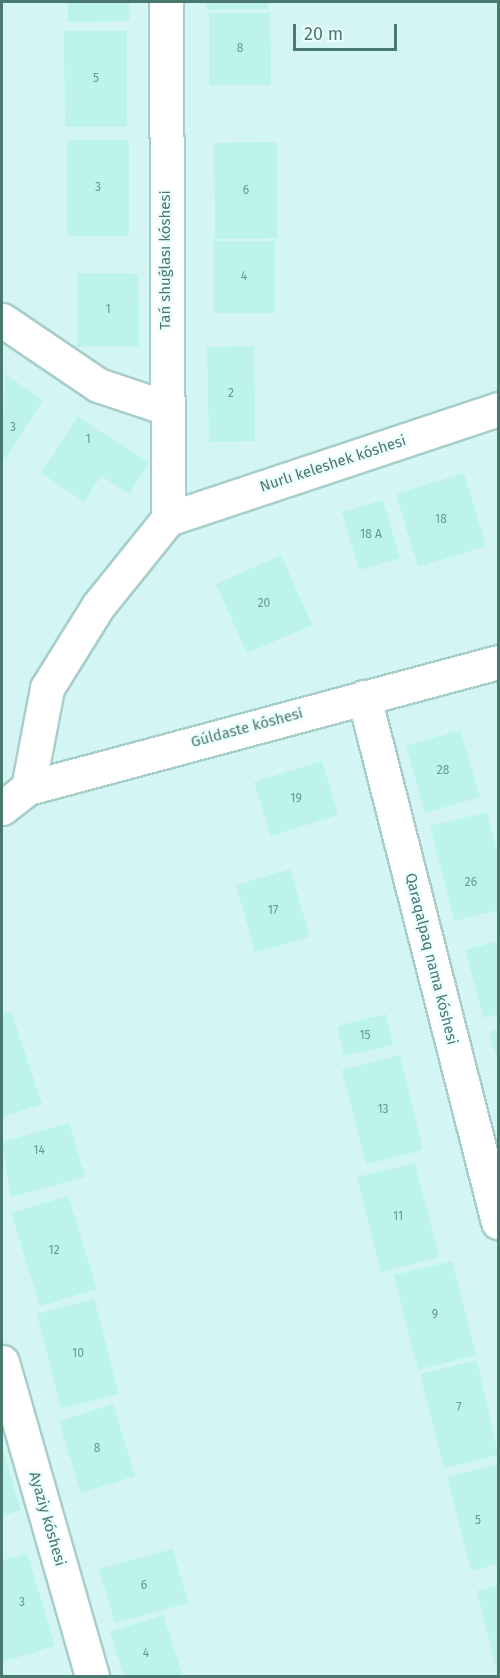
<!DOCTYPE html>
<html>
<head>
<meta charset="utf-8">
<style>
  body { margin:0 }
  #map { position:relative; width:500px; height:1678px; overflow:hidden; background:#e6fcfd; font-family:"Fira Sans",sans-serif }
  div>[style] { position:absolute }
  .residential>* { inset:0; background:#d3f5f4 }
  .building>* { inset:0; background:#bcf4ec }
  .roads { filter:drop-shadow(2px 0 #a8ceca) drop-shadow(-2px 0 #a8ceca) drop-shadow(0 2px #a8ceca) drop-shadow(0 -2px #a8ceca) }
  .street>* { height:33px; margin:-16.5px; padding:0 16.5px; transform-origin:16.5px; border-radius:16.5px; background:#fff }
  span { translate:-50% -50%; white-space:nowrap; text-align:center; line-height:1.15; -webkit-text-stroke:5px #edfeff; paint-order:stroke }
  .number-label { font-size:12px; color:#66978e }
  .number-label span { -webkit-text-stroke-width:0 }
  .street-label { font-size:15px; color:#49786f }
  .frame { position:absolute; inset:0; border:3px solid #49786f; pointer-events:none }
  .scale { position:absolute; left:293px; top:24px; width:104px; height:27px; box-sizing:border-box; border:3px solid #49786f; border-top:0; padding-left:8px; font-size:18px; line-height:21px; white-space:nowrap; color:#49786f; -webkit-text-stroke:4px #edfeff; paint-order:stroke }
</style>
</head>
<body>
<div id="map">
  <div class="residential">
    <i style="clip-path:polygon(2px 2px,498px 2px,498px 1676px,2px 1676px)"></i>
  </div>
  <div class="building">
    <i style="clip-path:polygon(68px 2px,129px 2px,130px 21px,68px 22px)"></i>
    <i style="clip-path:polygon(206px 2px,268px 2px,268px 9px,207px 10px)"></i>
    <i style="clip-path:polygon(209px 13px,270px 13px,271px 85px,209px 85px)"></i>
    <i style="clip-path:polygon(64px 31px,127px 31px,127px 127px,65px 127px)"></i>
    <i style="clip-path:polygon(67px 140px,129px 140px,129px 236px,67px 236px)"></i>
    <i style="clip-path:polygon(277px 142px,277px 238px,215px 239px,214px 143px)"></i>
    <i style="clip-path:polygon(213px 241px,275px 241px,275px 313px,214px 313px)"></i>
    <i style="clip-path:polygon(77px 273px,138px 274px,139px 346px,77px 347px)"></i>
    <i style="clip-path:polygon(254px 346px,255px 441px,209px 442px,207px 347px)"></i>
    <i style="clip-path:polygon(5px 374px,43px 400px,6px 458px,2px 456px)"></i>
    <i style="clip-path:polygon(78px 417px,149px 463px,129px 494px,101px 476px,84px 502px,41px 473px)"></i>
    <i style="clip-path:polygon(464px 473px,486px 546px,418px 567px,396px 494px)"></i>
    <i style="clip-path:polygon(383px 500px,400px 558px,359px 570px,342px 512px)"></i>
    <i style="clip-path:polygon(281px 555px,312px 625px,247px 653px,216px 584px)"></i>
    <i style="clip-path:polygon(460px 730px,480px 797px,425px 813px,406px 746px)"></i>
    <i style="clip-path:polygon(322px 761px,338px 815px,271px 836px,254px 782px)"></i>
    <i style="clip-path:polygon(487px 812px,498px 855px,498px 910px,454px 921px,430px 826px)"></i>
    <i style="clip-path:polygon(290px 869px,310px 937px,255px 952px,236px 885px)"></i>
    <i style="clip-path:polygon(498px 941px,498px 1014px,484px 1018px,465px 950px)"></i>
    <i style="clip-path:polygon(11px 1011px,42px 1104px,2px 1117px,2px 1014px)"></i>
    <i style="clip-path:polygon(386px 1014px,393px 1045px,344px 1056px,337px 1026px)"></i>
    <i style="clip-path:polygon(498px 1029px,498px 1063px,489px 1032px)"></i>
    <i style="clip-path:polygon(400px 1055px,423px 1150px,366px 1164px,342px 1070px)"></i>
    <i style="clip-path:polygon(69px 1123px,85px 1177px,11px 1197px,2px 1142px)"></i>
    <i style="clip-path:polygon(415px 1163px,439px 1257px,381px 1272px,357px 1177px)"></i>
    <i style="clip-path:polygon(68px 1196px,97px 1289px,40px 1306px,11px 1213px)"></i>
    <i style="clip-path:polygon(452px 1261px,476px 1355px,418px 1370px,394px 1275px)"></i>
    <i style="clip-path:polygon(94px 1299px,119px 1394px,61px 1408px,37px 1314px)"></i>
    <i style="clip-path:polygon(477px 1360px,498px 1455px,444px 1468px,420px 1374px)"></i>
    <i style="clip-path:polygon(113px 1404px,135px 1476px,81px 1493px,59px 1421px)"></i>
    <i style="clip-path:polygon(2px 1449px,21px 1510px,2px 1516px)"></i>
    <i style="clip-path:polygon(498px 1464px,498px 1564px,471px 1571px,447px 1477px)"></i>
    <i style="clip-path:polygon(173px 1549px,188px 1603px,115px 1623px,99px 1569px)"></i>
    <i style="clip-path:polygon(27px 1553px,55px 1646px,2px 1662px,2px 1561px)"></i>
    <i style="clip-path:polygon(498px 1585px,498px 1675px,477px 1591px)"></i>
    <i style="clip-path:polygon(163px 1615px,183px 1676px,124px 1676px,110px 1632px)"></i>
  </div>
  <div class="roads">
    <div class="street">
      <i style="left:166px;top:2px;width:517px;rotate:89.78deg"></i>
      <i style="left:2px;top:320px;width:116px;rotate:34.1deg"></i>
      <i style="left:98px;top:385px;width:73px;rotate:18.4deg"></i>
      <i style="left:168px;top:519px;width:348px;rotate:-18.4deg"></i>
      <i style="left:364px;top:697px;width:542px;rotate:75.68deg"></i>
      <i style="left:28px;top:788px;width:102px;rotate:-79.2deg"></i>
      <i style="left:47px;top:688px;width:97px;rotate:-58.1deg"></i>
      <i style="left:98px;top:606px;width:112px;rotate:-51.2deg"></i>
      <i style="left:2px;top:808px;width:33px;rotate:-38deg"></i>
      <i style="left:28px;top:788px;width:487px;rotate:-15deg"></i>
      <i style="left:2px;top:1362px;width:327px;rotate:74deg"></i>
    </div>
  </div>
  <div class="number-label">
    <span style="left:240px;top:49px">8</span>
    <span style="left:96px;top:79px">5</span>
    <span style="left:98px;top:188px">3</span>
    <span style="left:246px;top:191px">6</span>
    <span style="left:244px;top:277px">4</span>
    <span style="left:108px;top:310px">1</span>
    <span style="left:231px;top:394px">2</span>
    <span style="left:13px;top:428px">3</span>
    <span style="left:88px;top:440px">1</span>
    <span style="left:441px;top:520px">18</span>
    <span style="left:371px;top:535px">18 А</span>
    <span style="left:264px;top:604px">20</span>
    <span style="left:443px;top:771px">28</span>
    <span style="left:296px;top:799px">19</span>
    <span style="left:471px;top:883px">26</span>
    <span style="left:273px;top:911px">17</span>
    <span style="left:365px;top:1036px">15</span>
    <span style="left:383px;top:1110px">13</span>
    <span style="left:39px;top:1151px">14</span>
    <span style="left:398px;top:1217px">11</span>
    <span style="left:54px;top:1251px">12</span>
    <span style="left:435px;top:1315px">9</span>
    <span style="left:78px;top:1354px">10</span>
    <span style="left:459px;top:1408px">7</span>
    <span style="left:97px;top:1449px">8</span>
    <span style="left:478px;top:1521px">5</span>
    <span style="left:144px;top:1586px">6</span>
    <span style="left:22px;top:1603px">3</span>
    <span style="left:146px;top:1654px">4</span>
  </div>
  <div class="street-label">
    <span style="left:166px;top:260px;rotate:-90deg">Tań shuǵlası kóshesi</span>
    <span style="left:333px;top:464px;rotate:-18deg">Nurlı keleshek kóshesi</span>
    <span style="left:247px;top:728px;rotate:-15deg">Gúldaste kóshesi</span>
    <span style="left:431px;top:959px;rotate:76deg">Qaraqalpaq nama kóshesi</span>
    <span style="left:47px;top:1519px;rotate:74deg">Ayaziy kóshesi</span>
  </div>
  <div class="frame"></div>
  <div class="scale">20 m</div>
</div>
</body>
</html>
